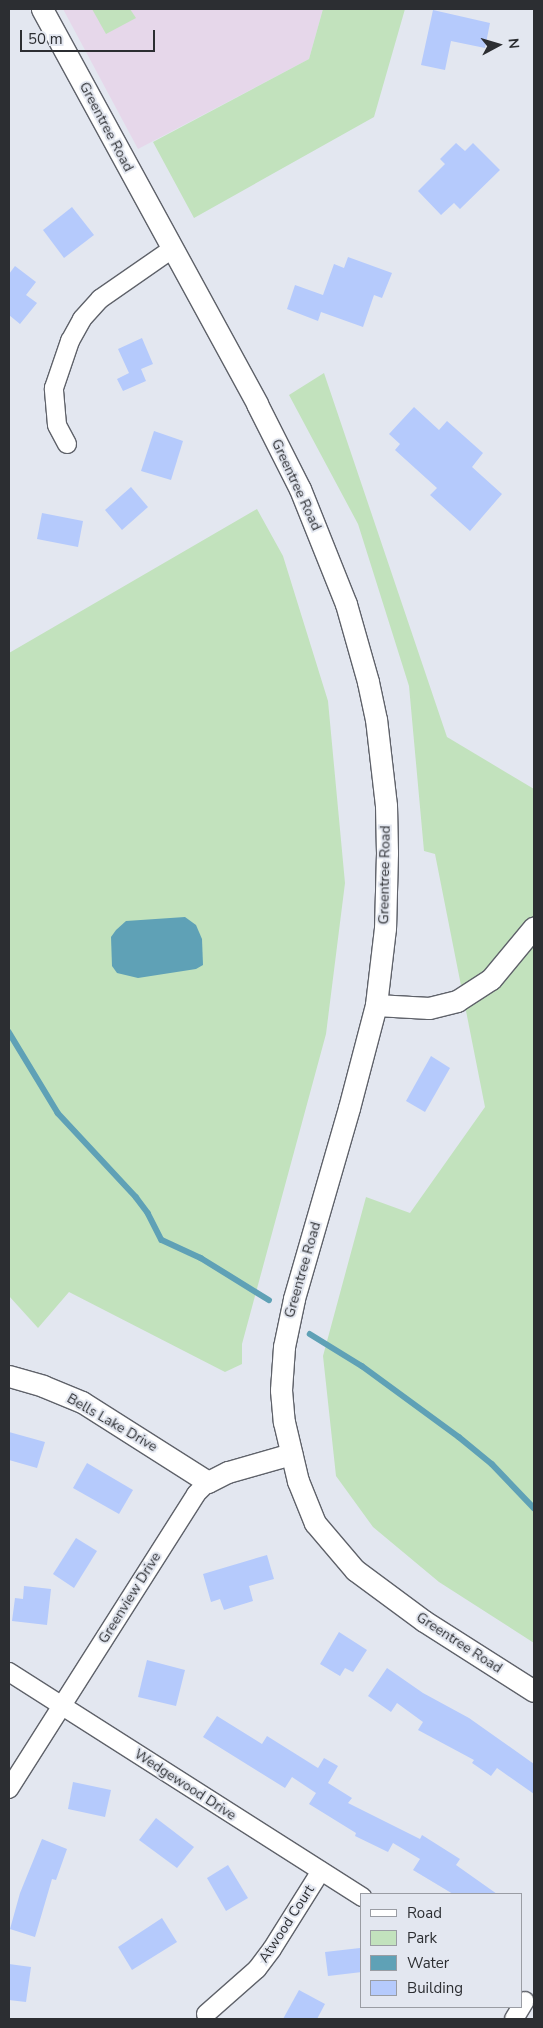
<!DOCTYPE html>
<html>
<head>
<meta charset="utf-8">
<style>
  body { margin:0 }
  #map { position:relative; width:543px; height:2028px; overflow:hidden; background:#e3e7f0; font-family:"Nunito Sans",sans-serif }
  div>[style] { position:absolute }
  .education>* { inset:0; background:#e6d7ea }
  .green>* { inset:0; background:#c2e2bd }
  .water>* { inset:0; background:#5fa1b6 }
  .stream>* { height:5.5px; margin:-2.75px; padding:0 2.75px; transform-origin:2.75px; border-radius:2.75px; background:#5fa1b6 }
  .building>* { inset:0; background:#b5cafc }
  .roads { filter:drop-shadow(1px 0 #5f626a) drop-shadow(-1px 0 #5f626a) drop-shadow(0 1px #5f626a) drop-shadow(0 -1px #5f626a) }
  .minor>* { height:18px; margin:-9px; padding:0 9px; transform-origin:9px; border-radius:9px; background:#fff }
  .tertiary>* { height:21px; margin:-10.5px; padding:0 10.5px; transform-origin:10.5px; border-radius:10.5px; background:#fff }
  span { translate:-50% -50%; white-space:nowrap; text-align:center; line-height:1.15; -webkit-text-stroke:4px #e3e7f0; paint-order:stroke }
  .street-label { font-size:14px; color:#2c2e32 }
  .frame { position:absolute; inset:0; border:10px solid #2c2e32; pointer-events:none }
  .legend { position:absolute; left:360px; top:1893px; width:162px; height:115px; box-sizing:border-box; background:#e3e7f0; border:1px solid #9a9da4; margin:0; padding:6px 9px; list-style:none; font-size:15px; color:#2c2e32 }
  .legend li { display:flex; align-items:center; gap:10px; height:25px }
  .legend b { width:25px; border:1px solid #9a9da4 }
  .north { position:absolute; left:473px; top:20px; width:50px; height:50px; -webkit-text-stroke:4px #e3e7f0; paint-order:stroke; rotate:84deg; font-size:14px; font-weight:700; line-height:20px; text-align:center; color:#2c2e32 }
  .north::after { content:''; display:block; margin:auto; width:18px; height:22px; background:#2c2e32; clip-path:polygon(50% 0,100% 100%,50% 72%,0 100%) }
  .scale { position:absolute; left:20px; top:30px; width:135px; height:22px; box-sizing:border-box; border:2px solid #2c2e32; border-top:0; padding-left:6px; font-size:15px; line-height:18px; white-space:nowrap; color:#2c2e32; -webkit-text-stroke:4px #e3e7f0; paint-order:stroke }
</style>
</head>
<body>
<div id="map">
  <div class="education">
    <i style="clip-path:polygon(63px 9px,323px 9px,309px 59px,138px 149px)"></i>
  </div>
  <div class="green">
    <i style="clip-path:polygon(92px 9px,130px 9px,136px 18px,106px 34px)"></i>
    <i style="clip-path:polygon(323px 9px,405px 9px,374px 117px,194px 218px,153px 142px,309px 59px)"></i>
    <i style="clip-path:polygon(324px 373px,447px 737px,534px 789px,534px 1643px,439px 1582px,373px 1527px,336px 1476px,323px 1356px,366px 1197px,410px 1213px,485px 1107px,435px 854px,424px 851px,409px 686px,358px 524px,289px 395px)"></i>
    <i style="clip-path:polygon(257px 509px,283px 556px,328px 701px,345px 883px,326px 1034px,242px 1344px,242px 1364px,225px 1372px,69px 1292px,38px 1328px,9px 1296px,9px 653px)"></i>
  </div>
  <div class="water">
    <i style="clip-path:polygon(185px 917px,196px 925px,202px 939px,203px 965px,196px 969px,138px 978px,117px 973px,112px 966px,111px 937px,116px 930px,126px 921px)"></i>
  </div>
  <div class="stream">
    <i style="left:9px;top:1032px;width:95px;rotate:58.8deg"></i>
    <i style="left:58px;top:1113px;width:115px;rotate:47.1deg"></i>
    <i style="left:136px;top:1197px;width:20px;rotate:53deg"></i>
    <i style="left:148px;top:1213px;width:30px;rotate:63deg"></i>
    <i style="left:162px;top:1240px;width:43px;rotate:24.8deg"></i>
    <i style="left:201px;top:1258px;width:80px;rotate:31.7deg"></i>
    <i style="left:310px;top:1334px;width:61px;rotate:31.6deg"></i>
    <i style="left:362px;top:1366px;width:120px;rotate:36.2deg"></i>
    <i style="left:459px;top:1437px;width:43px;rotate:39.3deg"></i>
    <i style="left:492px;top:1464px;width:61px;rotate:46.3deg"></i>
  </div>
  <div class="building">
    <i style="clip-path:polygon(433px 10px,490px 23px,485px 48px,451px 41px,445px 70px,421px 65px)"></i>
    <i style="clip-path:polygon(456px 143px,465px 151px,473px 143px,500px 170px,460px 209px,454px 203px,441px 215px,418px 191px,445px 164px,440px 159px)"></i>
    <i style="clip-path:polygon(72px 207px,94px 235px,64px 258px,43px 230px)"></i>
    <i style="clip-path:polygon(348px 257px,392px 273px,382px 298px,374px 295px,363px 327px,321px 312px,318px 321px,287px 309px,295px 285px,323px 295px,334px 264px,344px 268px)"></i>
    <i style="clip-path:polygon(15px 266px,36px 282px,26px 295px,37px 303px,20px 324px,9px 315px,9px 274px)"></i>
    <i style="clip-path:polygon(142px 338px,153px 364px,141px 369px,146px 381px,123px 391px,117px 379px,129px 373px,118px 349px)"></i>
    <i style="clip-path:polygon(414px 407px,439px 430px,447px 421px,483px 453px,472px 467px,502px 494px,470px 531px,430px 495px,437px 488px,395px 450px,400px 444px,389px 434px)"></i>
    <i style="clip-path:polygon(154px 431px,183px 441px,171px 480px,141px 471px)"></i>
    <i style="clip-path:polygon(131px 487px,148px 507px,122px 530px,105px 510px)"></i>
    <i style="clip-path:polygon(42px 513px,83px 521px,78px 547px,37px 539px)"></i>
    <i style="clip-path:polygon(431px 1056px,450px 1068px,425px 1112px,406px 1101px)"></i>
    <i style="clip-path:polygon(9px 1432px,45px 1442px,37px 1468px,9px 1460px)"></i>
    <i style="clip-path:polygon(87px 1463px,133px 1490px,119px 1514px,73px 1488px)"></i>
    <i style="clip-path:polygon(76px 1538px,97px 1551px,74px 1588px,53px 1574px)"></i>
    <i style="clip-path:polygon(267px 1555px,274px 1579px,249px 1586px,253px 1601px,224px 1610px,220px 1599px,211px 1602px,203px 1574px)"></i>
    <i style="clip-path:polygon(24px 1586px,51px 1589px,47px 1625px,12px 1621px,15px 1598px,23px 1599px)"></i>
    <i style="clip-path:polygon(339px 1632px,367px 1650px,353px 1672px,345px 1668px,340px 1676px,320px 1664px)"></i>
    <i style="clip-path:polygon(147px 1660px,185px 1670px,176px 1706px,138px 1697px)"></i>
    <i style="clip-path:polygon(387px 1668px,423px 1693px,469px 1718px,534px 1764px,534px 1794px,497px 1768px,491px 1776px,472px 1763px,474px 1760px,418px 1730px,423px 1722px,397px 1703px,391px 1712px,368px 1696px)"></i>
    <i style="clip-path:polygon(217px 1716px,262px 1744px,267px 1736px,318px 1768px,324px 1758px,338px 1766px,328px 1783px,352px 1798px,348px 1803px,420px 1839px,422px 1835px,460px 1859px,456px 1865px,497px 1894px,453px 1894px,413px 1870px,420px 1859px,393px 1843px,388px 1852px,355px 1836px,356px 1833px,309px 1804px,316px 1793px,292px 1777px,285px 1788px,203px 1737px)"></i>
    <i style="clip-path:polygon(73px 1782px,111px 1790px,105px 1817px,68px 1809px)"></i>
    <i style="clip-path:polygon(156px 1818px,194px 1847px,177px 1868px,139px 1840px)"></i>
    <i style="clip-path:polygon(42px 1839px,67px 1849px,56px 1880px,52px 1879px,35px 1937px,10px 1929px,20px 1893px)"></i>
    <i style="clip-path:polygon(228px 1865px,248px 1898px,226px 1911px,207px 1878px)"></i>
    <i style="clip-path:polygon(162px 1918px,177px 1942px,132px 1970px,118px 1947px)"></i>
    <i style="clip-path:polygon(360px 1948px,362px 1972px,328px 1976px,325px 1952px)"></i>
    <i style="clip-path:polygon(9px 1964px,31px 1967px,26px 2002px,9px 2000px)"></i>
    <i style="clip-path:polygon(299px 1990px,325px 2004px,317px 2019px,283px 2019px)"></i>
  </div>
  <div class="roads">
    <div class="minor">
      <i style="left:67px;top:444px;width:21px;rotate:-118deg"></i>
      <i style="left:57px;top:425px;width:37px;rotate:-95deg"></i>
      <i style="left:54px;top:388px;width:50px;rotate:-71.2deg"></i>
      <i style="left:70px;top:341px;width:25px;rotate:-61deg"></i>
      <i style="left:82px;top:319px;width:27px;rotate:-48deg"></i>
      <i style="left:100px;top:299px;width:88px;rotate:-34.8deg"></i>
      <i style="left:9px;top:1672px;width:419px;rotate:32.5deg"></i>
      <i style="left:9px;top:1789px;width:349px;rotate:-57.6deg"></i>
      <i style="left:196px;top:1494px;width:17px;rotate:-45deg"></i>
      <i style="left:206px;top:2014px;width:68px;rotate:-41.4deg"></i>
      <i style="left:257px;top:1969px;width:25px;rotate:-53deg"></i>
      <i style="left:272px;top:1949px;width:92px;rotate:-57.9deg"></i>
      <i style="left:514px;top:2019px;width:21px;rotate:-59deg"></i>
    </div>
    <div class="tertiary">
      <i style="left:42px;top:9px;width:450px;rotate:61.4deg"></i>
      <i style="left:257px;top:404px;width:95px;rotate:63.2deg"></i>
      <i style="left:300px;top:489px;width:124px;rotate:68.2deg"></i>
      <i style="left:346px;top:604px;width:81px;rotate:74.2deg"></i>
      <i style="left:368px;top:682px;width:38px;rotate:78deg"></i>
      <i style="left:376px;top:719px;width:87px;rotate:83.4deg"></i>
      <i style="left:386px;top:805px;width:48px;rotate:88.8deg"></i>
      <i style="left:387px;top:853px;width:75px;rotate:91.5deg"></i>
      <i style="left:385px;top:928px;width:78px;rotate:96.7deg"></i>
      <i style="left:376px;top:1005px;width:106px;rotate:104.7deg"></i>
      <i style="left:349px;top:1108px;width:199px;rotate:106.1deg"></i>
      <i style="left:294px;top:1299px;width:49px;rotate:101.8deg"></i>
      <i style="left:284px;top:1347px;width:43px;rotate:94deg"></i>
      <i style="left:281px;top:1390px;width:32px;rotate:85deg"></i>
      <i style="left:284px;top:1422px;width:61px;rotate:76.7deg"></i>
      <i style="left:298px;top:1481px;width:45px;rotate:68deg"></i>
      <i style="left:315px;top:1523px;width:62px;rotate:49.6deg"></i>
      <i style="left:355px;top:1570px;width:86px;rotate:36.5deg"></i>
      <i style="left:424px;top:1621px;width:130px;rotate:32.5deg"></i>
      <i style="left:376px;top:1005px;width:53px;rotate:3.2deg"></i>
      <i style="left:429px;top:1008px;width:29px;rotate:-14deg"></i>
      <i style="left:457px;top:1001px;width:40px;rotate:-32.9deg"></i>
      <i style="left:491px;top:979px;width:67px;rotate:-50.4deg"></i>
      <i style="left:9px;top:1376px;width:35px;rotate:16deg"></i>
      <i style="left:43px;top:1386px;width:42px;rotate:22.3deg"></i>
      <i style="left:82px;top:1402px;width:149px;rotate:32.4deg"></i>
      <i style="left:208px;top:1482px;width:22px;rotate:-27deg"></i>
      <i style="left:228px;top:1472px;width:66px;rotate:-15.9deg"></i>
    </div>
  </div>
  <div class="street-label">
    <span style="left:106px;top:127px;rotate:62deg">Greentree Road</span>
    <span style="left:296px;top:485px;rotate:65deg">Greentree Road</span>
    <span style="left:385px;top:875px;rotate:-89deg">Greentree Road</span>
    <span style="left:303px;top:1270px;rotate:-74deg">Greentree Road</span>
    <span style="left:112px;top:1423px;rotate:30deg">Bells Lake Drive</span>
    <span style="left:130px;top:1598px;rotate:-58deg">Greenview Drive</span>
    <span style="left:459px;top:1643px;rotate:33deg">Greentree Road</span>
    <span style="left:185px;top:1785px;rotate:33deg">Wedgewood Drive</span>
    <span style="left:287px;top:1924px;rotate:-57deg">Atwood Court</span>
  </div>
  <div class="frame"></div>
  <ul class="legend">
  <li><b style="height:6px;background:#fff"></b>Road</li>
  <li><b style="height:14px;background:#c2e2bd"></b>Park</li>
  <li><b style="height:14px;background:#5fa1b6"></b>Water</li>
  <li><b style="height:14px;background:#b5cafc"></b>Building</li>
  </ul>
  <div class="north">N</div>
  <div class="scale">50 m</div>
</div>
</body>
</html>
